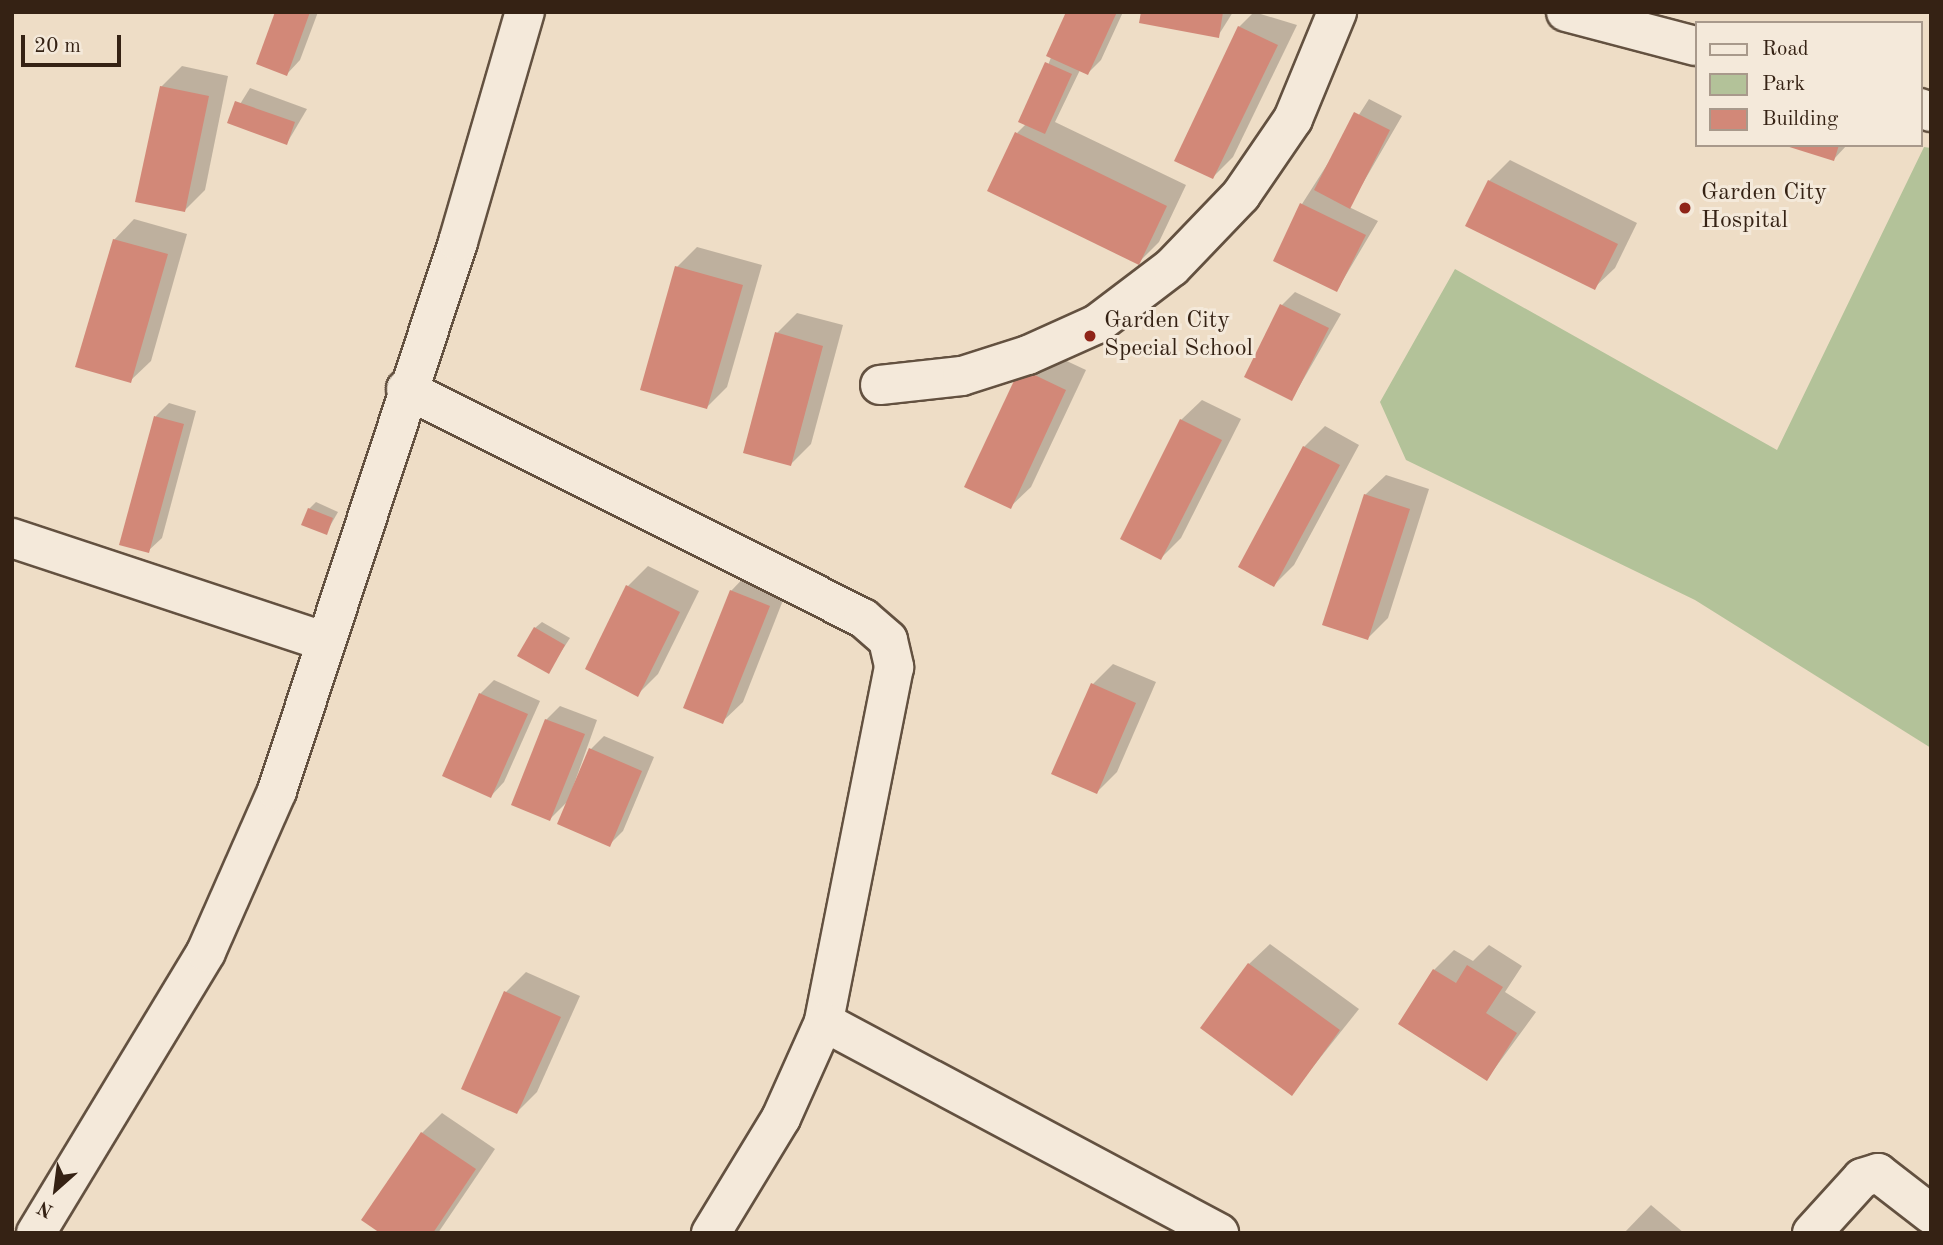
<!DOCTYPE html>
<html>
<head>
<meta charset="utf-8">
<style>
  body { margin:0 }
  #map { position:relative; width:1943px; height:1245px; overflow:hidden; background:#eeddc6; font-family:"Old Standard TT",serif }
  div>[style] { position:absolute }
  .green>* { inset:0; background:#b3c299 }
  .shadow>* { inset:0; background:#0003 }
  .building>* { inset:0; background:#d28878 }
  .roads { filter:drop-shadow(2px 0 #635140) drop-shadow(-2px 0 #635140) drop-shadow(0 2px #635140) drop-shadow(0 -2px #635140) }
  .minor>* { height:38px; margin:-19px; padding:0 19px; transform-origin:19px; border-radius:19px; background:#f4e9da }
  .dots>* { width:19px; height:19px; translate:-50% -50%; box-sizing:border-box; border:4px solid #f4e9da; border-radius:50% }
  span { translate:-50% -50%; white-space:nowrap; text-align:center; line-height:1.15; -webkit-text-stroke:6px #f4e9da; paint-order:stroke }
  .poi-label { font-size:24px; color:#352214 }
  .left { translate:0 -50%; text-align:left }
  .frame { position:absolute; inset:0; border:14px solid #352214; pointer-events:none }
  .legend { position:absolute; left:1695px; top:21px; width:228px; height:126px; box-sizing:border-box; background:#f4e9da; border:2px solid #a8998b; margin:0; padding:9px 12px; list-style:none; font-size:21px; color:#352214 }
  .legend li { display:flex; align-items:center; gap:14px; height:35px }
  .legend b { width:35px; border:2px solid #a8998b }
  .north { position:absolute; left:21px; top:1154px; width:70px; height:70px; -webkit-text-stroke:5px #f4e9da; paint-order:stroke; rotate:208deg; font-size:19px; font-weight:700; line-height:28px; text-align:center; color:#352214 }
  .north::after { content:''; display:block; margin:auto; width:24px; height:32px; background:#352214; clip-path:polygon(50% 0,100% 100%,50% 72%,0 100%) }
  .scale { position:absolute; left:21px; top:35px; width:100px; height:32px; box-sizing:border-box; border:4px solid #352214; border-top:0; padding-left:9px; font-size:21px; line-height:24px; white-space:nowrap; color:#352214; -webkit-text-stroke:5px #f4e9da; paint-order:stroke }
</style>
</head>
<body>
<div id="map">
  <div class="green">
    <i style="clip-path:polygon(1924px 147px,1931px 148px,1931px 748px,1695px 600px,1406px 460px,1380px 402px,1455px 269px,1777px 450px)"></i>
  </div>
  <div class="shadow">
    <i style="clip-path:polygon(277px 12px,318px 12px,300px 60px,287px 74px)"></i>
    <i style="clip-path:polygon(1068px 12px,1123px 12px,1101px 60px,1088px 73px,1080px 70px,1055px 122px,1186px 185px,1159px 242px,1139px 262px,1017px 133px,1026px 124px)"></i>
    <i style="clip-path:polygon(1142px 12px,1233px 12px,1218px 36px)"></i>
    <i style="clip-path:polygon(1254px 12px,1297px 25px,1233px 157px,1213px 177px,1239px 27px)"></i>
    <i style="clip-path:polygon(182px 66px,228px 76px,205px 190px,184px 211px,161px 87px)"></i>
    <i style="clip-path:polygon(250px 88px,307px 109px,287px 143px,229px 122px)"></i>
    <i style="clip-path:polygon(1369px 99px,1402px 116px,1349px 207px,1378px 221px,1337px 290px,1302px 204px)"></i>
    <i style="clip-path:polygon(1787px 145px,1847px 145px,1834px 159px)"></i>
    <i style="clip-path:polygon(1510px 160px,1637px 223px,1615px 268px,1594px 288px,1489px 181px)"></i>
    <i style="clip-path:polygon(134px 219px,187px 234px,151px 361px,130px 381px,114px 240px)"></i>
    <i style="clip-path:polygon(697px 247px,762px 265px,727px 387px,707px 407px,677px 267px)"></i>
    <i style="clip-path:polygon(1295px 292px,1341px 314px,1292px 399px,1282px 305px)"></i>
    <i style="clip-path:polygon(797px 313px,843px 325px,811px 444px,791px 464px,777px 333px)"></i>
    <i style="clip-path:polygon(1041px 349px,1086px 370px,1031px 487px,1010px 507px,1021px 369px)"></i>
    <i style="clip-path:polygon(1202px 400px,1241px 419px,1181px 538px,1161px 558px,1181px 420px)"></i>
    <i style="clip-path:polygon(169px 403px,196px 411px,162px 538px,148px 551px,156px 416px)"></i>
    <i style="clip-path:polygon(1325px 426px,1359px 445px,1294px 565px,1274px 585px,1304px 447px)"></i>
    <i style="clip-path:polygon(1386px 475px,1429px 489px,1388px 618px,1368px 638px,1365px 495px)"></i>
    <i style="clip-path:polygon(316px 502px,338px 512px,326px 533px,309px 509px)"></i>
    <i style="clip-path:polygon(648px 566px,699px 591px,658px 674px,638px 694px,628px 586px)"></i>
    <i style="clip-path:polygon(751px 570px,789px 585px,743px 702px,722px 722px,731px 591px)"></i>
    <i style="clip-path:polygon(542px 622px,570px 638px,548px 672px,535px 628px)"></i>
    <i style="clip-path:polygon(1113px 664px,1156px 682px,1117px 772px,1097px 792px,1093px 684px)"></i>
    <i style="clip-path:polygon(494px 680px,540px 701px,504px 782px,491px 796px,480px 694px)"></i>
    <i style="clip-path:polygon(560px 706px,597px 720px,568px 801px,550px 819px,513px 804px,546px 720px)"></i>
    <i style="clip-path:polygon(604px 736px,654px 757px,623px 831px,609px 845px,591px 749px)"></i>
    <i style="clip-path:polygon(1270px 944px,1359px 1009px,1292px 1093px,1249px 964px)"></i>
    <i style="clip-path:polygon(1489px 945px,1522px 966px,1505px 992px,1536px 1012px,1487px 1079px,1434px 970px,1454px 950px,1473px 961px)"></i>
    <i style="clip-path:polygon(526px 972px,580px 996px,537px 1092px,517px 1112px,506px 992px)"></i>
    <i style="clip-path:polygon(442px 1113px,495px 1149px,438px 1233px,383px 1233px,422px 1133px)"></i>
    <i style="clip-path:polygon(1651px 1205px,1684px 1233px,1624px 1233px)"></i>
  </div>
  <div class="building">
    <i style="clip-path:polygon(275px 12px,310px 12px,287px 76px,256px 64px)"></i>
    <i style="clip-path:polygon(1066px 12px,1117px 12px,1088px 75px,1046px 56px)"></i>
    <i style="clip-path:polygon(1141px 12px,1223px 12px,1219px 38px,1139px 23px)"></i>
    <i style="clip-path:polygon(1238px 26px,1278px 45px,1213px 179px,1174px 161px)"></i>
    <i style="clip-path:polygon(1045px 62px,1072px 74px,1045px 134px,1018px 122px)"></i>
    <i style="clip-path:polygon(160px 86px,209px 96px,185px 212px,135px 202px)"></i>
    <i style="clip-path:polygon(235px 101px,295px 122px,287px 145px,227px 123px)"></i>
    <i style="clip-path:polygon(1354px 112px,1390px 130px,1350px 209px,1314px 190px)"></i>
    <i style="clip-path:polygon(1015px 132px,1167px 206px,1139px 265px,987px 191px)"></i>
    <i style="clip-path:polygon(1783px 145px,1839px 145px,1834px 161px)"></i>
    <i style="clip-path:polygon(1488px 180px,1618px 244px,1595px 290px,1465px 226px)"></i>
    <i style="clip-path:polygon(1300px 203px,1366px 235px,1337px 292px,1273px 261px)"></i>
    <i style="clip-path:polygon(113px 239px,168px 254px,131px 383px,75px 367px)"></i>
    <i style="clip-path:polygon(675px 266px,743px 285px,707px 409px,640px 390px)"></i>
    <i style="clip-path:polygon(1280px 304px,1329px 328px,1292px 401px,1244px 377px)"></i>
    <i style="clip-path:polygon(775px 332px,823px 346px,791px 466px,743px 453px)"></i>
    <i style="clip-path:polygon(1020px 368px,1066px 390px,1011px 509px,964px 487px)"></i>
    <i style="clip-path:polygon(154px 416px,184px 424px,149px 553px,119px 545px)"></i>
    <i style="clip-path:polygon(1180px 419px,1222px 440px,1161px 560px,1120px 539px)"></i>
    <i style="clip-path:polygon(1303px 446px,1340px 465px,1274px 587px,1238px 567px)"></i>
    <i style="clip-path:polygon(1364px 494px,1410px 509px,1368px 640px,1322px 625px)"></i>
    <i style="clip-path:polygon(308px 508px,333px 518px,327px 535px,301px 525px)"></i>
    <i style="clip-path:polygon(626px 585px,680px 612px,638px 697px,585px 669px)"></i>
    <i style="clip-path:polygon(730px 590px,770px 606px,723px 724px,683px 708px)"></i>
    <i style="clip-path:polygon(534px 627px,565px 645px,549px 674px,517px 656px)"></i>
    <i style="clip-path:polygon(1091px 683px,1136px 703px,1097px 794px,1051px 774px)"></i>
    <i style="clip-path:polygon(479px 693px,528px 714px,491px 798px,442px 776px)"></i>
    <i style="clip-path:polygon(545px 719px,585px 734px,550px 821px,511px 805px)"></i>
    <i style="clip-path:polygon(589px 748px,642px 771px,610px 847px,557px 824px)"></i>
    <i style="clip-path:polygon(1248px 963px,1340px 1030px,1292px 1096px,1200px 1028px)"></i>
    <i style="clip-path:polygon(1467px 965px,1503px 987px,1486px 1013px,1517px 1033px,1487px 1081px,1398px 1024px,1433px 969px,1456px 983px)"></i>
    <i style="clip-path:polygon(504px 991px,561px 1017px,517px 1114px,461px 1089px)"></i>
    <i style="clip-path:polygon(421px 1132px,476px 1169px,433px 1233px,380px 1233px,361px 1220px)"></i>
  </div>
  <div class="roads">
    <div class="minor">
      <i style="left:1566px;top:12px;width:134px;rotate:14.7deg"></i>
      <i style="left:1920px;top:108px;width:12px;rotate:20deg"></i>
      <i style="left:880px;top:385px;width:82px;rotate:-6.3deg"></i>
      <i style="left:962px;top:376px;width:69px;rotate:-17.7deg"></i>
      <i style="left:1028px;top:355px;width:76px;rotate:-24.2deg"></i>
      <i style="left:1097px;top:324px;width:94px;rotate:-37.2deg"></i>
      <i style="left:1172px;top:267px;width:100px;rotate:-46.2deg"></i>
      <i style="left:1241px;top:195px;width:92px;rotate:-55.6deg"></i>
      <i style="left:1293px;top:119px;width:116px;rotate:-67.6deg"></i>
      <i style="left:406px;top:389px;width:511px;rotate:26.62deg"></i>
      <i style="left:863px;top:618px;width:33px;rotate:41deg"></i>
      <i style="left:888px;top:640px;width:28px;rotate:77deg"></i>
      <i style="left:894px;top:667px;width:362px;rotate:101.2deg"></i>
      <i style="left:824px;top:1022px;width:105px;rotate:114.1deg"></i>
      <i style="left:781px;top:1118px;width:135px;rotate:121.3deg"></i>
      <i style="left:12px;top:538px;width:328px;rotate:18.3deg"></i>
      <i style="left:824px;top:1022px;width:448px;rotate:28.1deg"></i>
      <i style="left:36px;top:1233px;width:328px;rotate:-58.8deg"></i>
      <i style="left:206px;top:952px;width:176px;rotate:-66.2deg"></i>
      <i style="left:277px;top:791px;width:578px;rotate:-71.75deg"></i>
      <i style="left:458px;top:242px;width:240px;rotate:-73.8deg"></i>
      <i style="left:1812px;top:1233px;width:74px;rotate:-47.7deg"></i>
      <i style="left:1862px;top:1178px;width:17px;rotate:-17deg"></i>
      <i style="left:1878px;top:1173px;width:67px;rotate:37.7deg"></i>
    </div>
  </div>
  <div class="dots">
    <i style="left:1685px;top:208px;background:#8f2418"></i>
    <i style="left:1090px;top:336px;background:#8f2418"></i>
  </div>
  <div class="poi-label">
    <span class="left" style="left:1701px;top:208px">Garden City<br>Hospital</span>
    <span class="left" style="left:1104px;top:336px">Garden City<br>Special School</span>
  </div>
  <div class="frame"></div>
  <ul class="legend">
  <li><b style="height:9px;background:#f4e9da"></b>Road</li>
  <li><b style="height:19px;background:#b3c299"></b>Park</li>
  <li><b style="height:19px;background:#d28878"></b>Building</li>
  </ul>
  <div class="north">N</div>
  <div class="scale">20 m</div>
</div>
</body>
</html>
